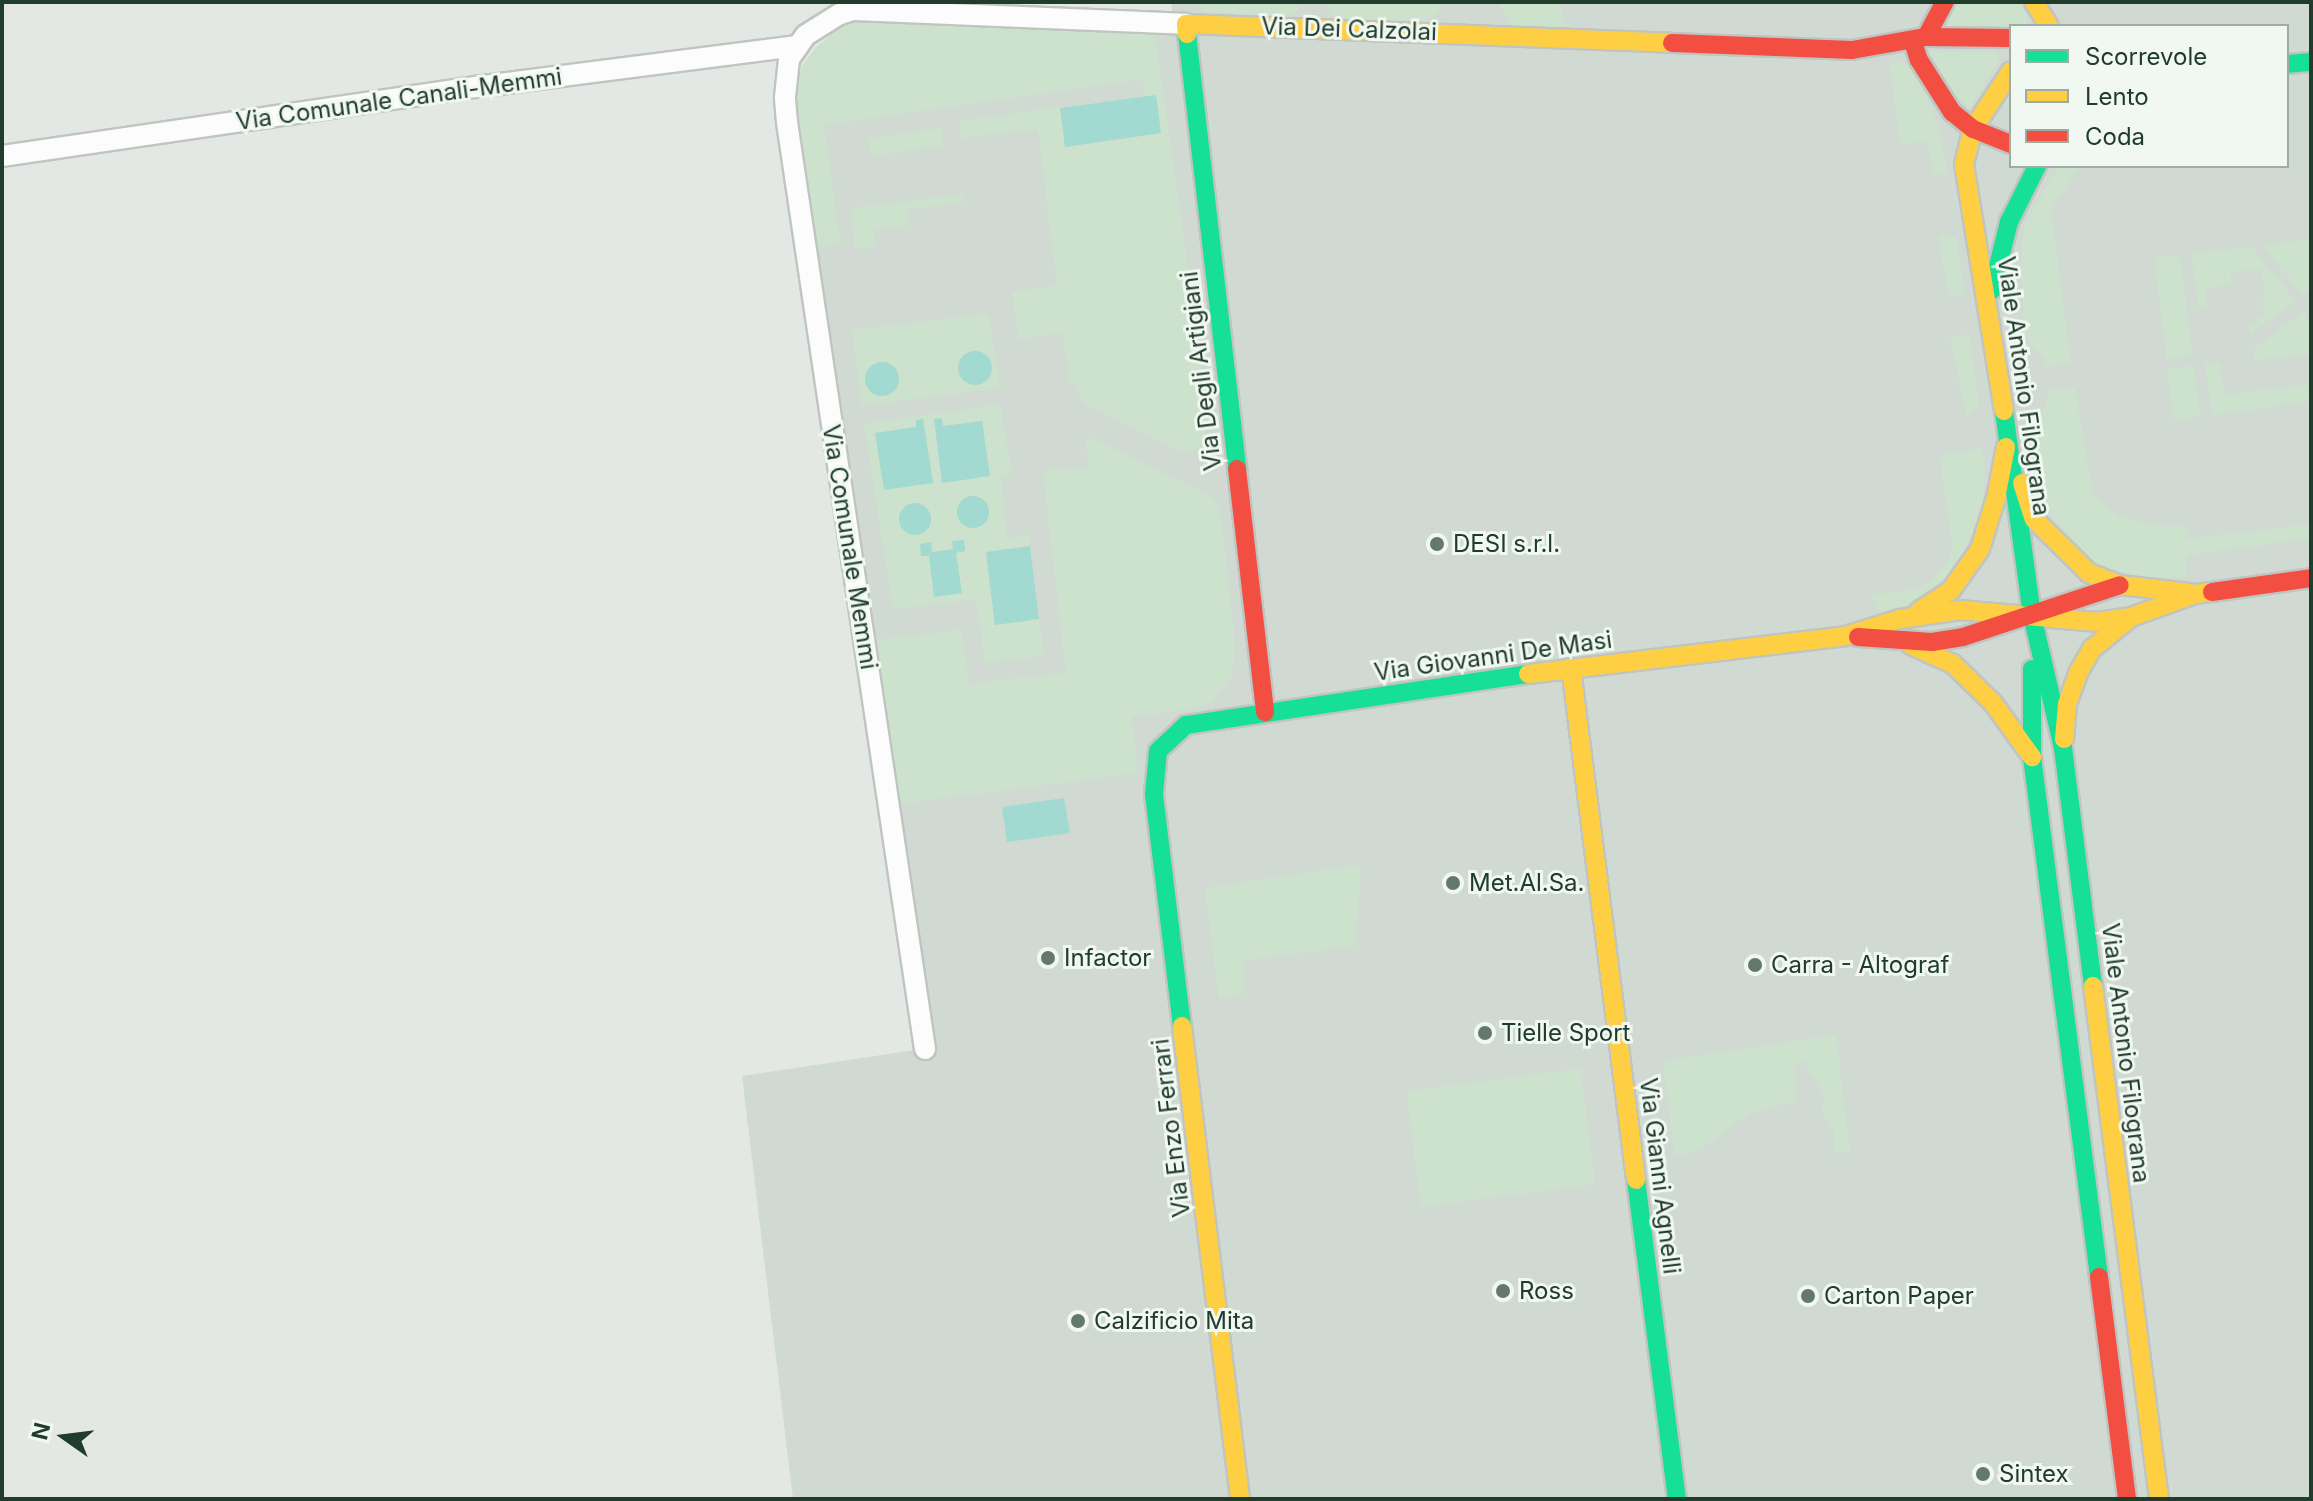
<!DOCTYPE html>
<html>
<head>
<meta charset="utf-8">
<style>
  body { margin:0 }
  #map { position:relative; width:2313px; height:1501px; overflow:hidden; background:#e3e8e4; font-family:Inter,sans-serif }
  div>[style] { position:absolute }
  .built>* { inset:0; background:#d0dad3 }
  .green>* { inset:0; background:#cce2cc }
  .water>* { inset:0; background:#a2d9d0 }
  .round { border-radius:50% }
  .roads { filter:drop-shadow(2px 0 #c0c5c1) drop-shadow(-2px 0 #c0c5c1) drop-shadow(0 2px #c0c5c1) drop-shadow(0 -2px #c0c5c1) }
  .street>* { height:20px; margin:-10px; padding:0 10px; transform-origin:10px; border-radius:10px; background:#fbfcfb }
  .fast>* { height:18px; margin:-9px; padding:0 9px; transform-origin:9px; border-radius:9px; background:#16e098 }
  .slow>* { height:18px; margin:-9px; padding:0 9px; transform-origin:9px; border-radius:9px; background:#ffcf43 }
  .jam>* { height:18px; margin:-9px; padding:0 9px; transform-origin:9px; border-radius:9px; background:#f24e42 }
  .dots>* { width:22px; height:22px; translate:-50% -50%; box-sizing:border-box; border:4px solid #f1f8f2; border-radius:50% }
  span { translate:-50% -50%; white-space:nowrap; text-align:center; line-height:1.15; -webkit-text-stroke:6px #f1f8f2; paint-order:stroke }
  .street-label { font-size:24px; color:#203c2c }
  .poi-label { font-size:24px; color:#203c2c }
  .left { translate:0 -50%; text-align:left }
  .frame { position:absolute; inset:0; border:4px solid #203c2c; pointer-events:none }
  .legend { position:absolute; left:2009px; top:24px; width:280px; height:144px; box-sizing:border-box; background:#f1f8f2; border:2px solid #9dada3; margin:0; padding:10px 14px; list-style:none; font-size:24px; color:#203c2c }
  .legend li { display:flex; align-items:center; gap:16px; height:40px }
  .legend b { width:40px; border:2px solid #9dada3 }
  .north { position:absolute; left:24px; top:1397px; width:80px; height:80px; -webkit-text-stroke:6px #f1f8f2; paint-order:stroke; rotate:284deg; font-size:22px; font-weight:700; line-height:32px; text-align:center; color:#203c2c }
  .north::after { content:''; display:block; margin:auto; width:28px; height:36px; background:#203c2c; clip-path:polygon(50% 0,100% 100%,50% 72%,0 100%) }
</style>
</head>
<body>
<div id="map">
  <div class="built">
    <i style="clip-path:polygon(evenodd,1171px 2px,2311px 2px,2311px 1499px,793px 1499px,742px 1076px,935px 1047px,795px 107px,802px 66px,838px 27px,1174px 28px,1171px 2px,2011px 26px,2287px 26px,2287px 166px,2011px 166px,2011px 26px)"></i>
  </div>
  <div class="green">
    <i style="clip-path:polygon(1195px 2px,1305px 2px,1291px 16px,1208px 12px)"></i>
    <i style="clip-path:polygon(1327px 2px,1440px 2px,1441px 4px,1438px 13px,1426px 20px,1339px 19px,1332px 16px)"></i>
    <i style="clip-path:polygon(1498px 2px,1561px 2px,1565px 28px,1512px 26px)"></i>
    <i style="clip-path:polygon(1954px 2px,2021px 2px,2029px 26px,1946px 28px)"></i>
    <i style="clip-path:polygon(851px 19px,1154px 29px,1210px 422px,1200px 446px,1187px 453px,1169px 446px,1084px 403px,1069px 377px,1063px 333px,1019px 339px,1012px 292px,1057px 286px,1038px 129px,961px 138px,960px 121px,1145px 96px,1142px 79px,824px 125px,840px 243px,818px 249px,795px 107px,797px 81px,802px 66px,816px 47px)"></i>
    <i style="clip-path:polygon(1927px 51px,1997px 52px,1999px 60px,1970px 108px,1956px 95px)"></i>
    <i style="clip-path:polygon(1896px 62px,1909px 64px,1923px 84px,1939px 128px,1947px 172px,1934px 174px,1927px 142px,1900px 144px,1890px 63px)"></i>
    <i style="clip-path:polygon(941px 128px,943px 146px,871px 156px,869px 139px)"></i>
    <i style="clip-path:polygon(2059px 166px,2079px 166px,2051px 210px,2071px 363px,2047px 366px,2045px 358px,2024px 337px,2021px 267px,2024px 226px)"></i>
    <i style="clip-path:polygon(963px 195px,963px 203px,908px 209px,908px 226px,874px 229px,875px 246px,855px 249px,851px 208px)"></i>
    <i style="clip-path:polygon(1943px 235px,1956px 237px,1965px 294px,1949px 296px,1938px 237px)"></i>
    <i style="clip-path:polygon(2311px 239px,2311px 290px,2303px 296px,2262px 245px)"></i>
    <i style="clip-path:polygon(2252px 247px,2295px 301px,2251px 333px,2249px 325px,2257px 323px,2256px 317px,2264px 315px,2262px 300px,2266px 299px,2262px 269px,2231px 272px,2231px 284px,2205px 289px,2207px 309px,2199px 310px,2191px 253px)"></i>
    <i style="clip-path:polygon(2180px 255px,2192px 356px,2167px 359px,2154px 258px)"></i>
    <i style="clip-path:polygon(2303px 312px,2311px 324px,2311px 354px,2255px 360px,2253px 350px)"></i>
    <i style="clip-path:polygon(988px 314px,1000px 388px,862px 405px,852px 330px)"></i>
    <i style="clip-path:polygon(1969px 334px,1979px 404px,1967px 418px,1950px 338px)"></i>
    <i style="clip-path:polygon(2219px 363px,2224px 395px,2311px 384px,2311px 401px,2212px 415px,2205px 364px)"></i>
    <i style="clip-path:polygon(2194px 366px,2200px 416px,2174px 420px,2167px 369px)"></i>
    <i style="clip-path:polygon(2075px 388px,2093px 496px,2120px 517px,2160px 527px,2183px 525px,2188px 539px,2311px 524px,2311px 538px,2186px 555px,2187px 577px,2147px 577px,2098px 566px,2057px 522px,2050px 509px,2028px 435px,2027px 424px,2046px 406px,2048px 391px)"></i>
    <i style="clip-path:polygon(1000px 405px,1012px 473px,1001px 475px,1007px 538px,1029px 536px,1030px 546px,986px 552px,996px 625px,1039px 619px,1044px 656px,985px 663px,976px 599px,893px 609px,864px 424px)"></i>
    <i style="clip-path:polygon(1086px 436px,1201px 491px,1211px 496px,1220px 509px,1235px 644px,1232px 675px,1211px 703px,1196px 709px,1132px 716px,1138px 773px,899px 804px,876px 640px,962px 630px,969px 684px,1066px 673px,1043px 471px,1088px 468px)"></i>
    <i style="clip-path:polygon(1982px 448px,1985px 472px,1982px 514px,1954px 569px,1921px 597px,1882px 615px,1870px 595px,1917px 589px,1931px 581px,1950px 559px,1952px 544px,1940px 456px)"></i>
    <i style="clip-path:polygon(1361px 865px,1355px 946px,1245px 960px,1243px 995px,1219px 999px,1205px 888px)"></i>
    <i style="clip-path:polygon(1836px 1035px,1850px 1152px,1833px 1153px,1834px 1130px,1821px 1110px,1825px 1096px,1803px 1061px,1797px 1061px,1795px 1101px,1750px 1113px,1701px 1149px,1675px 1157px,1663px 1061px)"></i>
    <i style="clip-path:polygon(1580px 1069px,1595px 1184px,1421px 1207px,1407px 1091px)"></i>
  </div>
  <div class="water">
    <i style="clip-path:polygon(1156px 95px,1161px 133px,1065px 147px,1060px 108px)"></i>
    <i class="round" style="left:958px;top:351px;width:34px;height:34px"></i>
    <i class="round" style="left:865px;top:362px;width:34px;height:34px"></i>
    <i style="clip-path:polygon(942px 418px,943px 426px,982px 421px,990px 476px,942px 483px,934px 419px)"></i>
    <i style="clip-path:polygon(923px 419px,933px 483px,884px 490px,875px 433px,916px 427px,916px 420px)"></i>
    <i class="round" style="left:957px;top:496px;width:32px;height:32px"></i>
    <i class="round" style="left:899px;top:503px;width:32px;height:32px"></i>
    <i style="clip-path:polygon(964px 540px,965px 551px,956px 553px,962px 593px,934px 597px,929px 556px,921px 556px,920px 544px,931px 542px,932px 552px,953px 549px,952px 541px)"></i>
    <i style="clip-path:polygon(1030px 546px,1039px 619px,995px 625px,986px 552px)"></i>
    <i style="clip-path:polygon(1064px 798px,1070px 833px,1007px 842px,1002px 807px)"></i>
  </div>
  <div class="roads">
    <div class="street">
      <i style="left:2px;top:156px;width:479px;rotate:-8.3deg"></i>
      <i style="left:476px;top:87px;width:324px;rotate:-7.3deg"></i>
      <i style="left:925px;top:1049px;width:937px;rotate:-98.47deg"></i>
      <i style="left:787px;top:122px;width:25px;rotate:-95deg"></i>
      <i style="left:785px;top:97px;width:38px;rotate:-84deg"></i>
      <i style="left:789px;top:59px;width:29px;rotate:-55deg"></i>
      <i style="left:806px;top:35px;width:40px;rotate:-32deg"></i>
      <i style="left:840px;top:14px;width:14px;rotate:-17deg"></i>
      <i style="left:853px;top:10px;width:333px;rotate:2.4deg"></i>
    </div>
    <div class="fast">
      <i style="left:1187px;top:34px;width:438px;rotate:83.4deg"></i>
      <i style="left:2287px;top:64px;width:24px;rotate:-5deg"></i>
      <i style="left:1992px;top:290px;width:70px;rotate:-76deg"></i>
      <i style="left:2009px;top:222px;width:63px;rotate:-63.4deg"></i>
      <i style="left:2004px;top:411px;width:206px;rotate:82.2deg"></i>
      <i style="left:2032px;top:615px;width:137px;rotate:76.9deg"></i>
      <i style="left:2063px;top:748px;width:240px;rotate:82.8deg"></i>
      <i style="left:2032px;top:669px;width:88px;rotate:90deg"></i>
      <i style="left:2032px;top:757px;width:524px;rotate:82.66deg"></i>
      <i style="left:1182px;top:1026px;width:234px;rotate:-96.9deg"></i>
      <i style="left:1154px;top:794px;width:43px;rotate:-84.7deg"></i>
      <i style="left:1158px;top:751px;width:38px;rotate:-43deg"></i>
      <i style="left:1186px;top:725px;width:346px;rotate:-8.5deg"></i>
      <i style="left:1636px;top:1180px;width:322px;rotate:82.7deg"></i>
    </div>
    <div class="slow">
      <i style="left:2034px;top:2px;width:28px;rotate:58deg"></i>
      <i style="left:1187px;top:34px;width:10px;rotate:-96deg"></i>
      <i style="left:1186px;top:24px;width:486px;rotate:2.2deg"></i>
      <i style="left:2004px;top:411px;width:250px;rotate:-99.2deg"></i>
      <i style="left:1964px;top:164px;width:36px;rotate:-76deg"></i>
      <i style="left:1973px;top:129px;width:69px;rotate:-56.8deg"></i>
      <i style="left:2022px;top:483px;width:38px;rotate:72deg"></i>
      <i style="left:2034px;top:519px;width:77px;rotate:44.5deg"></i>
      <i style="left:2089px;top:573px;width:33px;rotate:21deg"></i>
      <i style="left:2120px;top:585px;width:70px;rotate:6.5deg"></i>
      <i style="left:1919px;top:611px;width:38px;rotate:-33deg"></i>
      <i style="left:1951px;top:590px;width:50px;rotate:-54.7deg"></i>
      <i style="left:1980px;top:549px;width:53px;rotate:-72.6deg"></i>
      <i style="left:1996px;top:498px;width:52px;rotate:-78.9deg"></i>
      <i style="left:1911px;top:645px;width:46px;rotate:24.3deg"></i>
      <i style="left:1953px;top:664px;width:56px;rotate:44.3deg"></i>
      <i style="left:1993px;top:703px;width:67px;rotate:54.2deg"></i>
      <i style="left:1571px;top:668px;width:516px;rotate:82.76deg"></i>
      <i style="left:1528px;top:674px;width:319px;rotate:-6.8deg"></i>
      <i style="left:1845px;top:636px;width:58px;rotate:-17.2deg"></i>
      <i style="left:1900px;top:619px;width:61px;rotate:-8.5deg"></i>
      <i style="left:1960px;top:610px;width:138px;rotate:5deg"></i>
      <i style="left:2097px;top:622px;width:34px;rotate:-8deg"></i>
      <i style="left:2131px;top:617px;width:68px;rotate:-19.8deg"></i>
      <i style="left:2195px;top:594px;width:17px;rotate:-7deg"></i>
      <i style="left:2064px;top:739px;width:35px;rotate:-85deg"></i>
      <i style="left:2067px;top:704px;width:33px;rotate:-70deg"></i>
      <i style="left:2078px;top:673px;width:28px;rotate:-60deg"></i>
      <i style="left:2092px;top:649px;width:50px;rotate:-39.4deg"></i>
      <i style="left:2093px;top:986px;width:517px;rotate:82.67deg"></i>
      <i style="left:1182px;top:1026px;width:477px;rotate:83deg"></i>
    </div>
    <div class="jam">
      <i style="left:1926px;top:37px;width:40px;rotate:-62deg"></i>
      <i style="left:1913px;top:42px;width:19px;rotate:72deg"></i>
      <i style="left:1919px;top:60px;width:62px;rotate:57.6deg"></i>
      <i style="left:1952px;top:112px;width:27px;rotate:39deg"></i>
      <i style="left:1973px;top:129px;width:41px;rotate:21.5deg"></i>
      <i style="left:1672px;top:43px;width:180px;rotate:2.2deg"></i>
      <i style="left:1852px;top:50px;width:75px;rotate:-10deg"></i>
      <i style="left:1926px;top:37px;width:85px;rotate:0.7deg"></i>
      <i style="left:1237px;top:469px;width:245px;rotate:83.4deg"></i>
      <i style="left:2212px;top:592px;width:100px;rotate:-8deg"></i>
      <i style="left:1858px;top:637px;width:74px;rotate:3.9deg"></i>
      <i style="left:1932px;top:642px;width:31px;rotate:-9deg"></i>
      <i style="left:1963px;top:637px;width:165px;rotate:-18.3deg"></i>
      <i style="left:2099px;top:1277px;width:224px;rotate:82.8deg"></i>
    </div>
  </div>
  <div class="dots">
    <i style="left:1437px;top:544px;background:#64786c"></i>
    <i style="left:1453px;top:883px;background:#64786c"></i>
    <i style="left:1048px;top:958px;background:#64786c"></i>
    <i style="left:1755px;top:965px;background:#64786c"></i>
    <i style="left:1485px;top:1033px;background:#64786c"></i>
    <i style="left:1503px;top:1291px;background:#64786c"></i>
    <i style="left:1808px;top:1296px;background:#64786c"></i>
    <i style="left:1078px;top:1321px;background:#64786c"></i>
    <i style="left:1983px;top:1474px;background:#64786c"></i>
  </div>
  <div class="street-label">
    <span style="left:1349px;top:29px;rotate:2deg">Via Dei Calzolai</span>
    <span style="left:399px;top:99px;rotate:-8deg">Via Comunale Canali-Memmi</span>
    <span style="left:1201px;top:371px;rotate:-97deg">Via Degli Artigiani</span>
    <span style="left:2024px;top:386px;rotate:82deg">Viale Antonio Filograna</span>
    <span style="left:850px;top:547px;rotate:81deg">Via Comunale Memmi</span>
    <span style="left:1493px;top:656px;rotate:-8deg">Via Giovanni De Masi</span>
    <span style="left:2126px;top:1053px;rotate:83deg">Viale Antonio Filograna</span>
    <span style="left:1171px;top:1128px;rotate:-97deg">Via Enzo Ferrari</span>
    <span style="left:1660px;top:1176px;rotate:83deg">Via Gianni Agnelli</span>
  </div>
  <div class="poi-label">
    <span class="left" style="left:1453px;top:544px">DESI s.r.l.</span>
    <span class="left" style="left:1469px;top:883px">Met.Al.Sa.</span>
    <span class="left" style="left:1064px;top:958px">Infactor</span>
    <span class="left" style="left:1771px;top:965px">Carra - Altograf</span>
    <span class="left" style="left:1501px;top:1033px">Tielle Sport</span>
    <span class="left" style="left:1519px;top:1291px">Ross</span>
    <span class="left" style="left:1824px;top:1296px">Carton Paper</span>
    <span class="left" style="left:1094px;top:1321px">Calzificio Mita</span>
    <span class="left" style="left:1999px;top:1474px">Sintex</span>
  </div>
  <div class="frame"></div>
  <ul class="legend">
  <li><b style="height:10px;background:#16e098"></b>Scorrevole</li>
  <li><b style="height:10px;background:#ffcf43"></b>Lento</li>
  <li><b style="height:10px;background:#f24e42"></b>Coda</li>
  </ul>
  <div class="north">N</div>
</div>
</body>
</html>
